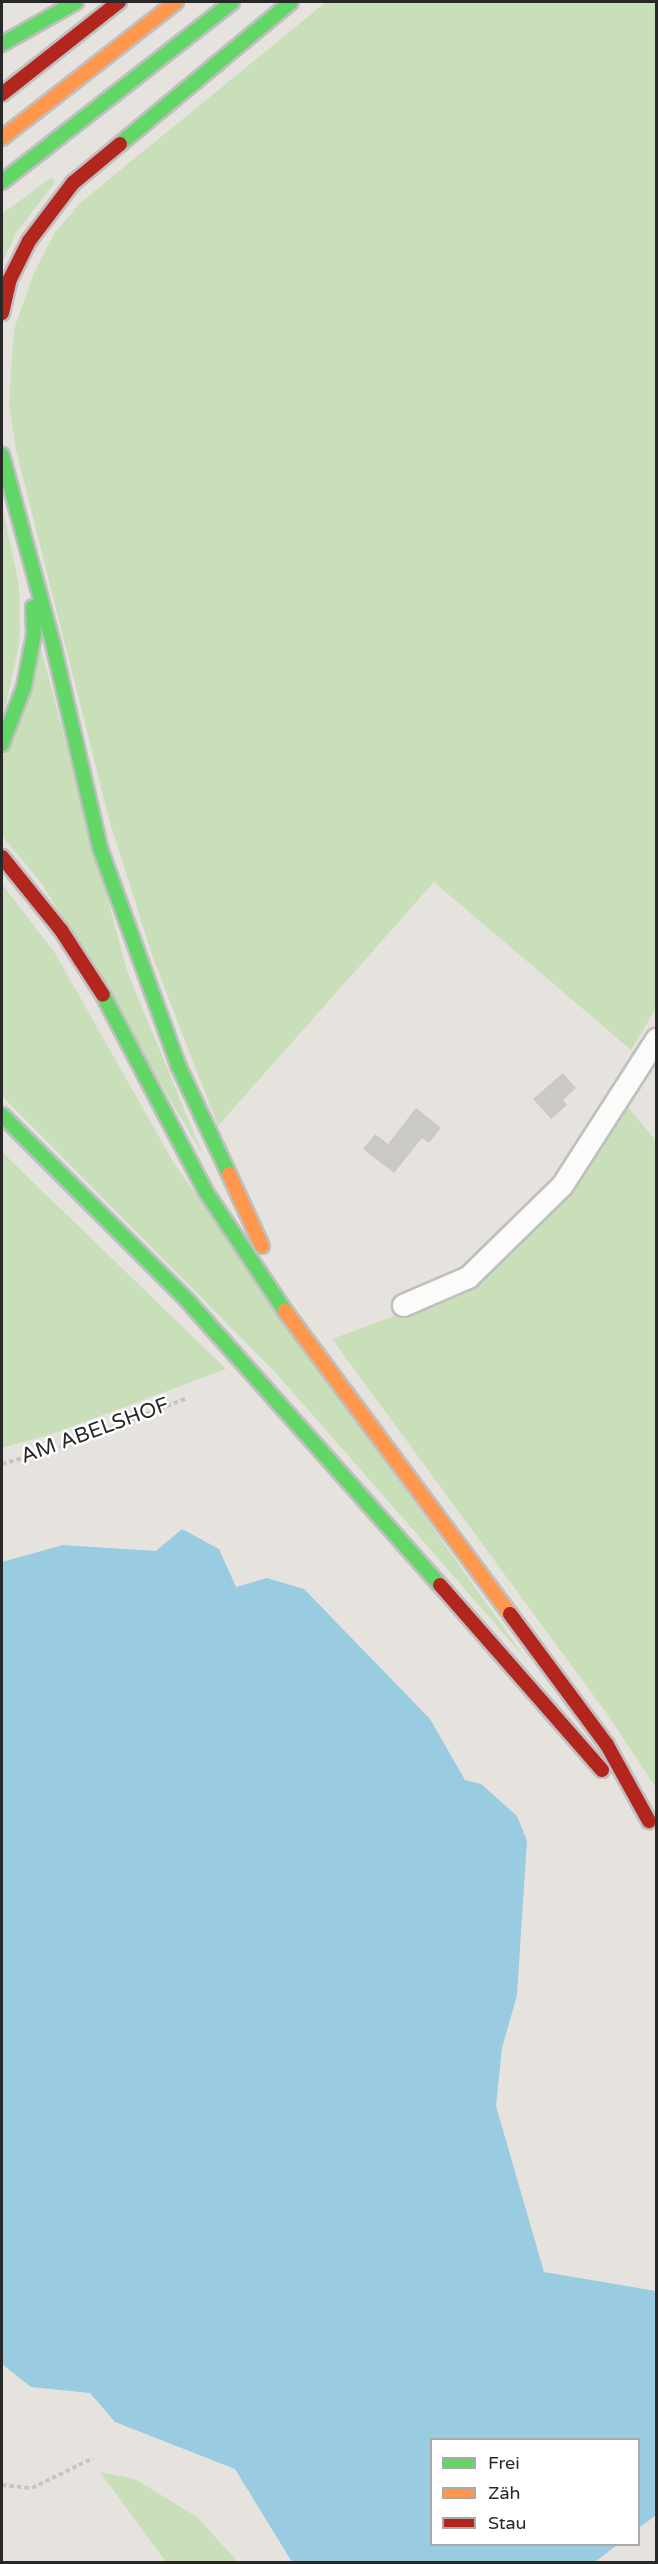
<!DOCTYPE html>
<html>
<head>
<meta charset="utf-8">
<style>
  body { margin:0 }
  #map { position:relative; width:658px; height:2564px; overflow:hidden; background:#e6e3de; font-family:"Varela Round",sans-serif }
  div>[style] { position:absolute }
  .green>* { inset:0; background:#c8dfba }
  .water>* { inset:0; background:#99cbe1 }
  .building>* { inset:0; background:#cbc9c5 }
  .path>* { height:4px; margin-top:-2px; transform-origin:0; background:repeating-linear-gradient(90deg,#c6c5c5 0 4.5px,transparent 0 7.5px) }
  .roads { filter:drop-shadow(2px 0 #c0bfbf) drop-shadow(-2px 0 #c0bfbf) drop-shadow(0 2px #c0bfbf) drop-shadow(0 -2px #c0bfbf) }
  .street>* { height:21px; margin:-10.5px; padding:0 10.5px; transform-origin:10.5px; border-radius:10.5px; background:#fbfbfa }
  .fast>* { height:14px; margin:-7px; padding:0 7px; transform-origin:7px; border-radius:7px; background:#63d668 }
  .slow>* { height:14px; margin:-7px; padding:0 7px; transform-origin:7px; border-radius:7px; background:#ff974d }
  .jam>* { height:14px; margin:-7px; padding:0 7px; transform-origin:7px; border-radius:7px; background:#b3261e }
  span { translate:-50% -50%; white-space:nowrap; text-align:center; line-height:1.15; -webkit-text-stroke:5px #fff; paint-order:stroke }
  .street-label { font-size:21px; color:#282828 }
  .frame { position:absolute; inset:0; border:3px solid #282828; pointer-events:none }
  .legend { position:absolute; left:430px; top:2438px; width:210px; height:108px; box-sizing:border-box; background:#fff; border:2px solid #a9a9a9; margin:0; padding:8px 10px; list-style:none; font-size:18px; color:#282828 }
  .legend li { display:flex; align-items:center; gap:12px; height:30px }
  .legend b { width:30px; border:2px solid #a9a9a9 }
</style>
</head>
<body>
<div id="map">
  <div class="green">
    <i style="clip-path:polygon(326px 2px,656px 2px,656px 1008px,631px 1050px,434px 882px,218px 1126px,153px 958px,109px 819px,16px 450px,9px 404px,14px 329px,34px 273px,54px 234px,80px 203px)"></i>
    <i style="clip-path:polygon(52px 177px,55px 182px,16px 233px,2px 263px,2px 214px)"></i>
    <i style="clip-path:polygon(2px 505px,19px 585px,20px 640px,2px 723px)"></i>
    <i style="clip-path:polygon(39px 642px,127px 971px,204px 1157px,43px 885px,2px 836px,2px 759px)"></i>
    <i style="clip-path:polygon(2px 884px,55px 953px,175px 1165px,526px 1659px,276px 1373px,2px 1096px)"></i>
    <i style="clip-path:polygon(619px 1096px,656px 1141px,656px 1788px,610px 1718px,332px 1339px,405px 1312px,468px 1277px,562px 1185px)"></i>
    <i style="clip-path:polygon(2px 1152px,226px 1369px,52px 1434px,2px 1448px)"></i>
    <i style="clip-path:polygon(100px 2472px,135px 2479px,197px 2517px,238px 2562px,166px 2562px)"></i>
  </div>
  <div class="water">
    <i style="clip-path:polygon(182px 1529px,219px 1549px,236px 1587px,267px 1578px,304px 1589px,430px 1719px,465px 1780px,481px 1784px,517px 1816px,527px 1841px,517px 1995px,502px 2048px,496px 2106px,544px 2272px,656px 2291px,656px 2515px,639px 2528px,638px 2440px,432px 2440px,432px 2544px,617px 2545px,595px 2562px,292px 2562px,235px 2469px,115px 2422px,90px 2393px,31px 2387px,2px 2364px,2px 1562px,63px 1545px,156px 1551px)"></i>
  </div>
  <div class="building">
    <i style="clip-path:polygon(563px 1073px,576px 1088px,563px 1100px,567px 1105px,551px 1119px,533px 1099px)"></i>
    <i style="clip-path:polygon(416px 1108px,441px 1128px,429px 1143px,422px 1138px,394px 1173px,363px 1149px,375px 1134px,388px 1144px)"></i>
  </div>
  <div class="path">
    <i style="left:2px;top:1464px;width:62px;rotate:-15.8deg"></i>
    <i style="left:62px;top:1447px;width:135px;rotate:-21.3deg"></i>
    <i style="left:2px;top:2485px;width:30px;rotate:6deg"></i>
    <i style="left:32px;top:2488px;width:68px;rotate:-26.2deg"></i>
  </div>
  <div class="roads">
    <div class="street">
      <i style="left:403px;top:1305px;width:71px;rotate:-23.3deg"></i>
      <i style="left:468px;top:1277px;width:132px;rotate:-44.4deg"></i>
      <i style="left:562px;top:1185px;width:174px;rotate:-57.2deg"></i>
    </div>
    <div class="fast">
      <i style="left:2px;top:44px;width:85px;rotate:-29.6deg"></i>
      <i style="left:120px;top:144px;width:222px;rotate:-39.7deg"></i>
      <i style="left:2px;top:182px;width:292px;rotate:-38deg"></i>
      <i style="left:2px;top:455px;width:196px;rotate:74.9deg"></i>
      <i style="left:53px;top:644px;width:209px;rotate:77deg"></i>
      <i style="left:100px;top:848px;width:231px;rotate:70.2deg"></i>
      <i style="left:178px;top:1065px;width:120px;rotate:64.9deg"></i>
      <i style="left:2px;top:744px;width:61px;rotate:-68.9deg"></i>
      <i style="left:24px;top:687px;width:54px;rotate:-79.3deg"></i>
      <i style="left:34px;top:634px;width:27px;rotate:-92deg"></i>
      <i style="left:103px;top:995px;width:222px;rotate:62.4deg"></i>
      <i style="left:206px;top:1192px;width:143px;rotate:56.4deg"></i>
      <i style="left:2px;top:1115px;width:260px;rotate:45deg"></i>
      <i style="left:186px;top:1299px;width:383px;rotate:48.4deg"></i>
    </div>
    <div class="slow">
      <i style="left:2px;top:138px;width:221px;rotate:-38deg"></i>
      <i style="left:229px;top:1174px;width:79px;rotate:65.4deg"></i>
      <i style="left:285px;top:1311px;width:377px;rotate:53.4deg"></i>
    </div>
    <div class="jam">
      <i style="left:2px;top:94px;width:149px;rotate:-38.2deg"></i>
      <i style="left:2px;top:313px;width:35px;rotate:-77deg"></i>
      <i style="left:10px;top:279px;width:42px;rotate:-63.4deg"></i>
      <i style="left:29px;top:241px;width:73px;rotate:-52.8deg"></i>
      <i style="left:73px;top:183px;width:61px;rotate:-39.7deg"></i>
      <i style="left:2px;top:857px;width:94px;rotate:51.1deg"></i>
      <i style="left:61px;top:930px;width:77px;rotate:57.1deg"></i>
      <i style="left:440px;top:1585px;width:246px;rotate:48.8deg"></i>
      <i style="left:510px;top:1614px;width:163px;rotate:53.5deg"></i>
      <i style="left:607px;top:1745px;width:87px;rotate:61.1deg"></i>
    </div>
  </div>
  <div class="street-label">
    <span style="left:95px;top:1431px;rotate:-20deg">AM ABELSHOF</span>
  </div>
  <div class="frame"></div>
  <ul class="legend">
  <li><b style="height:8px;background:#63d668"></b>Frei</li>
  <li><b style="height:8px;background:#ff974d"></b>Zäh</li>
  <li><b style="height:8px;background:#b3261e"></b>Stau</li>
  </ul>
</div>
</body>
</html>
